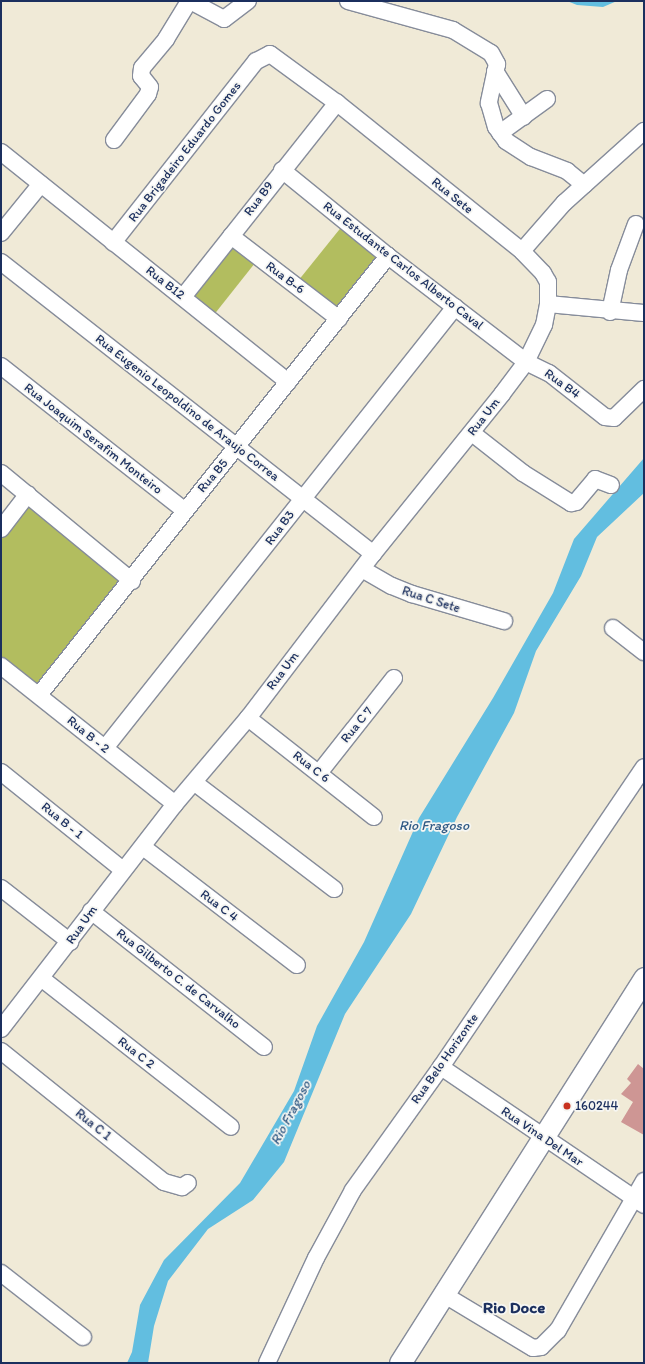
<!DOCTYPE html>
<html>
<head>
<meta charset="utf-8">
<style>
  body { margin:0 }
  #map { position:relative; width:645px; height:1364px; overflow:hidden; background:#f0ead7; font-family:Itim,sans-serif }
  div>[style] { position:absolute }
  .green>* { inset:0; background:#b2bd5f }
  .water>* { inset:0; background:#62bee0 }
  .building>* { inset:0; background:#ce9694 }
  .roads { filter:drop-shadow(1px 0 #868c9a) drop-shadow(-1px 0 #868c9a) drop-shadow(0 1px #868c9a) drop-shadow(0 -1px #868c9a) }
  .minor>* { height:16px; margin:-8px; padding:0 8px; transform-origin:8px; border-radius:8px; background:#fff }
  .major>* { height:21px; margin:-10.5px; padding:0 10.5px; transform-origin:10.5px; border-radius:10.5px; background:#fff }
  .dots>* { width:11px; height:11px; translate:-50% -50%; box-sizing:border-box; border:2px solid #f6f6f2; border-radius:50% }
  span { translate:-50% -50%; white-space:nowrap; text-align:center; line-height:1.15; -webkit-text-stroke:3.5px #f6f6f2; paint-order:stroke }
  .street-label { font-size:13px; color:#1b2f5e }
  .poi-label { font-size:13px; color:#1b2f5e }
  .left { translate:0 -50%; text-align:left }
  .water-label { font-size:14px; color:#305a85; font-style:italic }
  .district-label { font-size:17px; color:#1b2f5e; font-weight:700 }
  .frame { position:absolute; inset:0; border:2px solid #1b2f5e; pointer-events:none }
</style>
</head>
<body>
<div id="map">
  <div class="green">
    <i style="clip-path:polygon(343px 225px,382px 256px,337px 312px,298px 281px)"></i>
    <i style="clip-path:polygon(231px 244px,255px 263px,213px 316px,188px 297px)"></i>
    <i style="clip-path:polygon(28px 499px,126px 577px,41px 688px,1px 657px,1px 535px)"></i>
  </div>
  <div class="water">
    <i style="clip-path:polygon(567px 1px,617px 1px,603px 7px,577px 5px)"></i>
    <i style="clip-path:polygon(644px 458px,644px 493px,597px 537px,581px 576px,536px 651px,514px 713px,457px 817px,411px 914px,345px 1014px,284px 1162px,253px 1200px,208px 1229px,168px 1281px,154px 1326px,148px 1363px,127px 1363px,132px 1352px,140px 1305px,164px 1260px,240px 1183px,294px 1091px,317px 1026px,364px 942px,419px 818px,493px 698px,553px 593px,574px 539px)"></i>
  </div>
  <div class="building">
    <i style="clip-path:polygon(638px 1064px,644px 1069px,644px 1135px,621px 1122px,633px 1102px,621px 1094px,631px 1083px,627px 1079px)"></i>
  </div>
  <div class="roads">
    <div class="minor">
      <i style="left:348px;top:1px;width:109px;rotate:15.4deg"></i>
      <i style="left:453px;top:30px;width:44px;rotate:31.2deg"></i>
      <i style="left:491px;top:53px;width:13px;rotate:61deg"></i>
      <i style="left:497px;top:64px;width:40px;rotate:102deg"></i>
      <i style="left:489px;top:103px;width:25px;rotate:74deg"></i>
      <i style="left:496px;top:127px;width:17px;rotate:54deg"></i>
      <i style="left:506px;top:141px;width:30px;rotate:33deg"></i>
      <i style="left:531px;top:157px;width:39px;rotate:21deg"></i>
      <i style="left:567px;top:171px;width:22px;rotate:39deg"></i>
      <i style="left:495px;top:71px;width:54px;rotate:57.8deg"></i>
      <i style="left:500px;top:133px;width:58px;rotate:-35.9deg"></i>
      <i style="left:114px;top:140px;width:57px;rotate:-53.5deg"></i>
      <i style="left:148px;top:94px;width:7px;rotate:-74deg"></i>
      <i style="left:150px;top:87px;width:14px;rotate:-129deg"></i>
      <i style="left:141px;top:76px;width:8px;rotate:-83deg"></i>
      <i style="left:142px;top:68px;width:38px;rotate:-50deg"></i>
      <i style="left:166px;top:39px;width:42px;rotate:-58.6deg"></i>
      <i style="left:188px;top:3px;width:6px"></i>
      <i style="left:194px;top:3px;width:34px;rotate:28deg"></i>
      <i style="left:224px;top:19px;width:30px;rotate:-37deg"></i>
      <i style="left:1px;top:152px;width:368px;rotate:38.7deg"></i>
      <i style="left:282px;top:170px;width:136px;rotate:39.1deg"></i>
      <i style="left:388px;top:256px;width:174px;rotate:37.5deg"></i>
      <i style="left:526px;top:362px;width:25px;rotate:26deg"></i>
      <i style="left:549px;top:373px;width:71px;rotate:38.2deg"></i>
      <i style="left:605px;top:417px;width:9px;rotate:6deg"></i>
      <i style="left:614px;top:418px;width:42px;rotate:-44deg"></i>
      <i style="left:1px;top:233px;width:63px;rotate:-50.8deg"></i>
      <i style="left:231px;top:236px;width:136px;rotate:37.5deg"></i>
      <i style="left:522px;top:251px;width:64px;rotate:-48.8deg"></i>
      <i style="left:564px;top:203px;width:108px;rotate:-42deg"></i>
      <i style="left:1px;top:262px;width:473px;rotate:38.1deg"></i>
      <i style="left:183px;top:297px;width:248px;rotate:-51.6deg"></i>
      <i style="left:548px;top:304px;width:96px;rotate:5.4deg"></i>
      <i style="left:610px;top:312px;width:43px;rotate:-77.9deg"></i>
      <i style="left:619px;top:270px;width:49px;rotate:-69.7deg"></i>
      <i style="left:1px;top:366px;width:234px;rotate:38.2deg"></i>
      <i style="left:472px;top:433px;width:65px;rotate:38.1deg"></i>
      <i style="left:523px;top:473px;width:57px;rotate:32deg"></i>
      <i style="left:571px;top:503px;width:5px;rotate:-11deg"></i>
      <i style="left:576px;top:502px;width:30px;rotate:-50deg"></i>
      <i style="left:595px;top:479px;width:17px;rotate:21deg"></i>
      <i style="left:1px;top:473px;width:170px;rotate:39.5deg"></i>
      <i style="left:1px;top:529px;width:44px;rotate:-52.4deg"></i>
      <i style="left:362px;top:569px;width:34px;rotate:30deg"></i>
      <i style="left:392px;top:586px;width:22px;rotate:22deg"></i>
      <i style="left:412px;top:594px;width:96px;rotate:16.4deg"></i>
      <i style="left:613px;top:628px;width:39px;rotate:38deg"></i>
      <i style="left:1px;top:666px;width:222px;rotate:38.4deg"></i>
      <i style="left:39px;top:695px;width:561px;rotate:-51.52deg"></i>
      <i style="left:248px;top:718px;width:160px;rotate:38.2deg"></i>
      <i style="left:105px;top:748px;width:563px;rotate:-51.56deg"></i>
      <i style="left:1px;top:772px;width:156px;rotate:38.8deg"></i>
      <i style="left:319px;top:773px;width:121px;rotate:-51.7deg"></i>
      <i style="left:195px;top:783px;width:175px;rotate:37.3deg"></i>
      <i style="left:143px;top:847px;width:194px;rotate:37.5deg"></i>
      <i style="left:1px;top:888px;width:88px;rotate:38deg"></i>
      <i style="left:91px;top:911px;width:220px;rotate:38.2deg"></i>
      <i style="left:41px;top:978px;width:241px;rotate:38.1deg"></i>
      <i style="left:1px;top:1029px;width:284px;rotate:-52.3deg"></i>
      <i style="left:175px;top:804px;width:113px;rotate:-49.7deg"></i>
      <i style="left:248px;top:718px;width:206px;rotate:-52.7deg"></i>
      <i style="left:373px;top:554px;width:206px;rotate:-51.1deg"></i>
      <i style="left:502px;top:394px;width:40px;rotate:-53deg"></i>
      <i style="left:526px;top:362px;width:41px;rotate:-64.1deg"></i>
      <i style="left:544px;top:325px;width:21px;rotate:-79deg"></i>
      <i style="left:548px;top:304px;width:22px;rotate:-90deg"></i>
      <i style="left:548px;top:282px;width:10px;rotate:-119deg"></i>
      <i style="left:543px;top:273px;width:30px;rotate:-134deg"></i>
      <i style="left:522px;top:251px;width:237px;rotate:-141.3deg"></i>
      <i style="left:337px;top:103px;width:83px;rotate:-143.8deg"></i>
      <i style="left:270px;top:54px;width:16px;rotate:153deg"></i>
      <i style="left:256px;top:61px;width:231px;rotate:128.2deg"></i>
      <i style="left:1px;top:1051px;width:209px;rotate:38.8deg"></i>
      <i style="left:164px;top:1182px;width:19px;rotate:16deg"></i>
      <i style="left:182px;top:1187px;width:7px;rotate:-34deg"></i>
      <i style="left:441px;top:1067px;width:245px;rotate:34.2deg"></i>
      <i style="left:1px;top:1273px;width:104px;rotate:38deg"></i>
      <i style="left:443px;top:1294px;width:105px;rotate:31deg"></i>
      <i style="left:533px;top:1348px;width:8px;rotate:-7deg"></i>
      <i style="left:541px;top:1347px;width:24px;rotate:-45deg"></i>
      <i style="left:558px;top:1330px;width:172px;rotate:-60deg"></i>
      <i style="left:267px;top:1363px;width:116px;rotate:-65deg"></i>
      <i style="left:316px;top:1258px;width:77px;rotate:-61.4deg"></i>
      <i style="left:353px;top:1190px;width:151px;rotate:-54.4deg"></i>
      <i style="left:441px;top:1067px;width:362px;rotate:-55.9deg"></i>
    </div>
    <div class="major">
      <i style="left:400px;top:1363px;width:456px;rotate:-57.6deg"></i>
    </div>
  </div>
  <div class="dots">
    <i style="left:567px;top:1106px;background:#c8321e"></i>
  </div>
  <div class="street-label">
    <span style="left:185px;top:152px;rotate:-52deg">Rua Brigadeiro Eduardo Gomes</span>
    <span style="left:452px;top:196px;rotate:39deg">Rua Sete</span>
    <span style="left:259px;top:199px;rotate:-53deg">Rua B9</span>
    <span style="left:403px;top:266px;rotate:38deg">Rua Estudante Carlos Alberto Caval</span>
    <span style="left:285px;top:278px;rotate:37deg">Rua B-6</span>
    <span style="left:165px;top:283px;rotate:38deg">Rua B12</span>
    <span style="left:562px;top:384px;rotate:36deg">Rua B4</span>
    <span style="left:187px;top:408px;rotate:38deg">Rua Eugenio Leopoldino de Araujo Correa</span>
    <span style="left:484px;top:417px;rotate:-52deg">Rua Um</span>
    <span style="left:93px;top:439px;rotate:38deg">Rua Joaquim Serafim Monteiro</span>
    <span style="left:213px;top:476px;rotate:-50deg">Rua B5</span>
    <span style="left:280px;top:528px;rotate:-53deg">Rua B3</span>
    <span style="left:431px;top:600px;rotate:18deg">Rua C Sete</span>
    <span style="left:283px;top:671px;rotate:-53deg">Rua Um</span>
    <span style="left:357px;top:725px;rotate:-51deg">Rua C 7</span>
    <span style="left:88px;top:735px;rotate:39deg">Rua B - 2</span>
    <span style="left:311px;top:767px;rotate:38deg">Rua C 6</span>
    <span style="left:62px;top:821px;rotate:39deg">Rua B - 1</span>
    <span style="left:219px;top:906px;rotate:37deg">Rua C 4</span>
    <span style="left:82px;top:925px;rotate:-55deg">Rua Um</span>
    <span style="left:178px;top:979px;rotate:38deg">Rua Gilberto C. de Carvalho</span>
    <span style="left:136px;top:1053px;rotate:38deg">Rua C 2</span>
    <span style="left:445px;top:1059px;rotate:-55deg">Rua Belo Horizonte</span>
    <span style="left:93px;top:1125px;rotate:39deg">Rua C 1</span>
    <span style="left:542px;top:1137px;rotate:34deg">Rua Vina Del Mar</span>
  </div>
  <div class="poi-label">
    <span class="left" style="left:575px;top:1106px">160244</span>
  </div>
  <div class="water-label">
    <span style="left:434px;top:826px">Rio Fragoso</span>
    <span style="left:291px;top:1113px;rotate:-62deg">Rio Fragoso</span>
  </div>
  <div class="district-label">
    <span style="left:514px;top:1308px">Rio Doce</span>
  </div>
  <div class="frame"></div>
</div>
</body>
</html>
